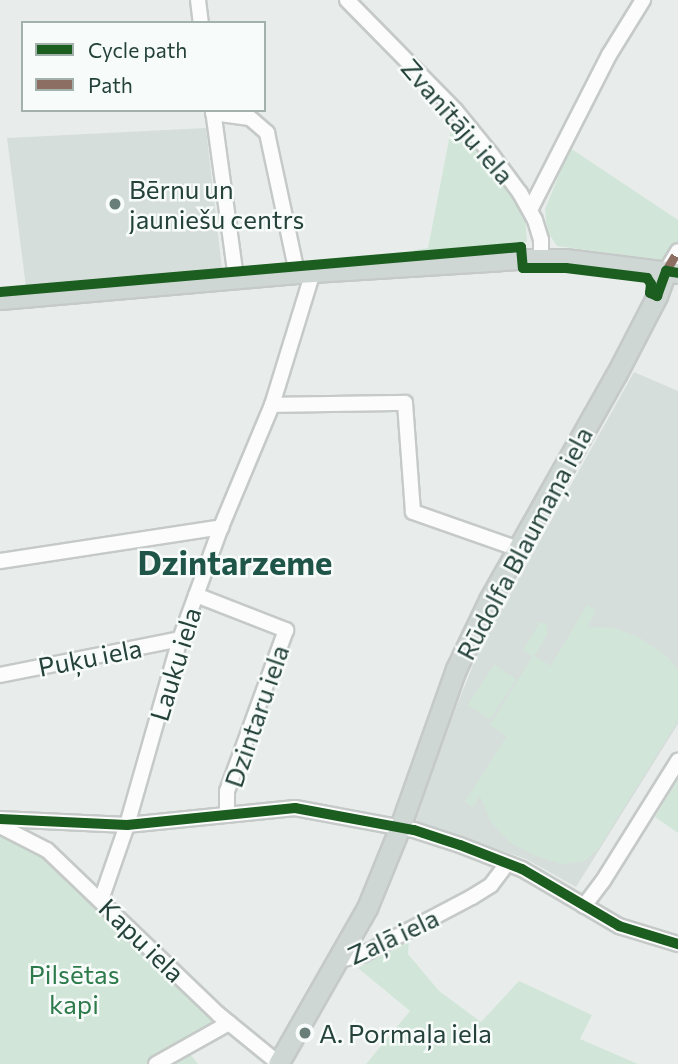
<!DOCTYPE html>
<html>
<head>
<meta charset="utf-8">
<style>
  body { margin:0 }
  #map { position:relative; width:678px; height:1064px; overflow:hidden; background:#e8edeb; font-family:Commissioner,sans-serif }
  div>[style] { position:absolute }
  .built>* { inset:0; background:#d6dedb }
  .green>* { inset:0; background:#d1e6d8 }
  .roads { filter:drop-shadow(2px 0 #c5cac8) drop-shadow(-2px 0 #c5cac8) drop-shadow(0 2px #c5cac8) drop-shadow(0 -2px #c5cac8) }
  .minor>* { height:14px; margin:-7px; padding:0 7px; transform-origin:7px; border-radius:7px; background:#fcfcfc }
  .major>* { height:19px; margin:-9.5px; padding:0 9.5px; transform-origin:9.5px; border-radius:9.5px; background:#cfd7d5 }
  .quiet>* { height:9px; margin-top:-4.5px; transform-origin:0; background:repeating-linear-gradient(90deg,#8d6e63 0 18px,transparent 0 27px) }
  .cycleway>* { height:10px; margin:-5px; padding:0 5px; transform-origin:5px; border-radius:5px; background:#1b5e20 }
  .dots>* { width:19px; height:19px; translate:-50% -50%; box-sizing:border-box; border:4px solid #f7fbf9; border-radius:50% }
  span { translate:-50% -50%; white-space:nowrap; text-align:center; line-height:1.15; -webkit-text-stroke:5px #f7fbf9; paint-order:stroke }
  .street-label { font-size:26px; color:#24423a }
  .poi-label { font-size:26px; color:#24423a }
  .left { translate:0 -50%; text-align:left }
  .park-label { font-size:26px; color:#2d7a4b }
  .district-label { font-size:33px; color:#1f5548; font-weight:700 }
  .legend { position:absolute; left:21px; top:21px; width:245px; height:91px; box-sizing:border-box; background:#f7fbf9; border:2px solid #a3b1ad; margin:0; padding:9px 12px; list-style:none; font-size:21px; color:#24423a }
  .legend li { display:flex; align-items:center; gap:14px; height:35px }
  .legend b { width:35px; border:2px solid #a3b1ad }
</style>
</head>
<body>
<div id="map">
  <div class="built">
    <i style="clip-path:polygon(206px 128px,222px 269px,26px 287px,7px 138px)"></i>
    <i style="clip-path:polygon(634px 372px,678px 391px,678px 724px,576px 887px,526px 859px,416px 821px,440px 747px,480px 648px)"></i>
  </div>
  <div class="green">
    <i style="clip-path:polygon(453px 119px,496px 172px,525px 217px,527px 242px,414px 255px,414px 250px,428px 248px)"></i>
    <i style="clip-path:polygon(570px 148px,678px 220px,678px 243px,670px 257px,666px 260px,653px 259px,557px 246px,547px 231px,545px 209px)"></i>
    <i style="clip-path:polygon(587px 605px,596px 610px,587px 627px,615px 628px,640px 638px,665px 655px,678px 669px,678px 720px,597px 850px,584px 861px,562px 864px,534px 855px,510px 842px,491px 822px,480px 796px,473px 807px,465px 802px,507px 736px,490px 725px,533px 656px,523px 650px,540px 622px,547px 625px,547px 634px,534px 656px,551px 666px)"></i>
    <i style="clip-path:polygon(494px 665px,516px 679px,490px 719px,468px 705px)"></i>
    <i style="clip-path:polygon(678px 779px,678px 833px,655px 817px)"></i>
    <i style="clip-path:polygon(0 837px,24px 845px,54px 866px,218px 1023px,182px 1044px,198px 1064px,0 1064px)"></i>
    <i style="clip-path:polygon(409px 941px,408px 954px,439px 991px,481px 1022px,519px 981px,592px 1015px,580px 1039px,638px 1064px,366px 1064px,410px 1011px,358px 968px)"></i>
  </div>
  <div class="roads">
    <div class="minor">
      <i style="left:198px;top:0;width:23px;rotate:83deg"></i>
      <i style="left:347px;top:0;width:154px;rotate:45.5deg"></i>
      <i style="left:455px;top:110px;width:57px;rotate:50.7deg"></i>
      <i style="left:491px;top:154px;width:49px;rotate:53.4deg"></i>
      <i style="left:520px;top:193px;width:31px;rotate:61deg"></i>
      <i style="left:535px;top:220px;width:21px;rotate:73deg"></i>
      <i style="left:541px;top:240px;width:18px;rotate:90deg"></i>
      <i style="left:213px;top:110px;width:170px;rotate:82.2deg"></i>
      <i style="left:213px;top:113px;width:37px;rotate:8deg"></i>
      <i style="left:250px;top:118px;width:23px;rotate:41deg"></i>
      <i style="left:267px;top:133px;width:143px;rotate:77.9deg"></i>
      <i style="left:530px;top:210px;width:174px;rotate:-63deg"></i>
      <i style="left:609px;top:55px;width:65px;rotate:-58.3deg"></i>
      <i style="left:666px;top:271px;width:23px;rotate:-59deg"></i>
      <i style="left:272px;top:405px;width:133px;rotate:-0.9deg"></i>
      <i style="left:405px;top:403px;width:109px;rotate:85.8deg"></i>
      <i style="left:413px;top:512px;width:109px;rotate:19.3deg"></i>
      <i style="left:0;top:561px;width:224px;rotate:-8.7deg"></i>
      <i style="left:196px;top:595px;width:97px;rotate:21.3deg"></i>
      <i style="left:286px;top:630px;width:171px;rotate:110.1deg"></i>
      <i style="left:227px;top:791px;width:24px;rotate:90deg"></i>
      <i style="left:0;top:675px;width:184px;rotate:-11.3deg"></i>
      <i style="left:0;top:819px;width:127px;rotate:2.7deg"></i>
      <i style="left:127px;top:825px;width:169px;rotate:-5.8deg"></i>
      <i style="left:295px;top:808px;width:121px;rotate:10.5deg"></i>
      <i style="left:414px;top:830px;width:48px;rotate:18.1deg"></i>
      <i style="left:460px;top:845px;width:66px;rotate:21.2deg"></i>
      <i style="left:522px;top:869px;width:113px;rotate:30.4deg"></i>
      <i style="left:619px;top:926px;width:62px;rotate:17deg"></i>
      <i style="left:0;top:826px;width:53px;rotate:27.1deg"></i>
      <i style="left:47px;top:850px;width:237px;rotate:43.8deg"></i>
      <i style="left:218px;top:1014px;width:77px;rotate:39.2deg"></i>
      <i style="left:101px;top:900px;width:79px;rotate:-70.9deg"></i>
      <i style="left:127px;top:825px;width:193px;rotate:-74.1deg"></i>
      <i style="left:180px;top:639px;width:119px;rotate:-69.9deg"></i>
      <i style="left:221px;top:527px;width:132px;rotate:-67.3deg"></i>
      <i style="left:272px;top:405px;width:139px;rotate:-72.9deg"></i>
      <i style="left:584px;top:906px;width:31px;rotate:-53deg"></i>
      <i style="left:603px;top:881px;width:142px;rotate:-58deg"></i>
      <i style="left:339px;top:960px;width:24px;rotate:-12deg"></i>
      <i style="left:362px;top:955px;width:124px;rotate:-27.8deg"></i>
      <i style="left:472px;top:897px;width:22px;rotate:-32deg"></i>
      <i style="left:491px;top:885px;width:26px;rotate:-53deg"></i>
      <i style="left:156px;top:1064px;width:84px;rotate:-29.3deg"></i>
    </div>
    <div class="major">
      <i style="left:0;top:299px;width:298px;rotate:-5deg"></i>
      <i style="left:297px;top:273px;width:225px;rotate:-3.6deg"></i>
      <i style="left:522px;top:259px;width:43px"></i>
      <i style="left:565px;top:259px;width:114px;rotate:7.1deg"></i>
      <i style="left:278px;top:1064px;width:180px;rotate:-60.3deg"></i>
      <i style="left:367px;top:908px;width:87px;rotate:-67.8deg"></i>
      <i style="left:400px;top:827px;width:168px;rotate:-70.5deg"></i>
      <i style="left:456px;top:669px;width:76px;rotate:-64.4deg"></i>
      <i style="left:489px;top:600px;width:258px;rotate:-60.6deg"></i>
      <i style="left:616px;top:375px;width:89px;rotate:-62.6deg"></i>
      <i style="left:657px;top:296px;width:27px;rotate:-70deg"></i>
    </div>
  </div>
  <div class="quiet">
    <i style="left:666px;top:271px;width:23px;rotate:-59deg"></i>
  </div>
  <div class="cycleway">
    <i style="left:0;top:292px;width:523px;rotate:-4.94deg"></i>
    <i style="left:521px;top:247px;width:21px;rotate:85deg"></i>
    <i style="left:523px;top:268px;width:43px"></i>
    <i style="left:566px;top:268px;width:82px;rotate:7deg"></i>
    <i style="left:647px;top:278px;width:7px;rotate:56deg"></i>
    <i style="left:651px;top:284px;width:9px;rotate:96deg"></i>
    <i style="left:650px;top:293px;width:8px;rotate:23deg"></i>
    <i style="left:657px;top:296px;width:27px;rotate:-70deg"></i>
    <i style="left:666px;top:271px;width:12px;rotate:9deg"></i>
    <i style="left:0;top:819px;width:127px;rotate:2.7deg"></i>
    <i style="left:127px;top:825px;width:169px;rotate:-5.8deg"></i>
    <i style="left:295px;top:808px;width:121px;rotate:10.5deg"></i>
    <i style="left:414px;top:830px;width:48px;rotate:18.1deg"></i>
    <i style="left:460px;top:845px;width:66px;rotate:21.2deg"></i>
    <i style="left:522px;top:869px;width:113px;rotate:30.4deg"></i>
    <i style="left:619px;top:926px;width:62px;rotate:17deg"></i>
  </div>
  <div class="dots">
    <i style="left:115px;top:204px;background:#697e78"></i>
    <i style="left:305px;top:1033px;background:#697e78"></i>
  </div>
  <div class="street-label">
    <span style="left:458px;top:121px;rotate:49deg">Zvanītāju iela</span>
    <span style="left:524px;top:543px;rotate:-62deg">Rūdolfa Blaumaņa iela</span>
    <span style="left:90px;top:657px;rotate:-11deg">Puķu iela</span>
    <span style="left:175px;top:664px;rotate:-73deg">Lauku iela</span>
    <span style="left:256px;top:716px;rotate:-71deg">Dzintaru iela</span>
    <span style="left:393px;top:936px;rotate:-25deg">Zaļā iela</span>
    <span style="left:142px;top:940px;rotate:44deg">Kapu iela</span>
  </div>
  <div class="poi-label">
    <span class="left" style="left:129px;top:204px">Bērnu un<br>jauniešu centrs</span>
    <span class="left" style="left:319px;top:1033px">A. Pormaļa iela</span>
  </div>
  <div class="park-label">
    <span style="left:74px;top:989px">Pilsētas<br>kapi</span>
  </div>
  <div class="district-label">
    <span style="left:235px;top:562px">Dzintarzeme</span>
  </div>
  <ul class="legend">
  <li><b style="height:9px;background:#1b5e20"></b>Cycle path</li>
  <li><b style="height:9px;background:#8d6e63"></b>Path</li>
  </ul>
</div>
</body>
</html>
